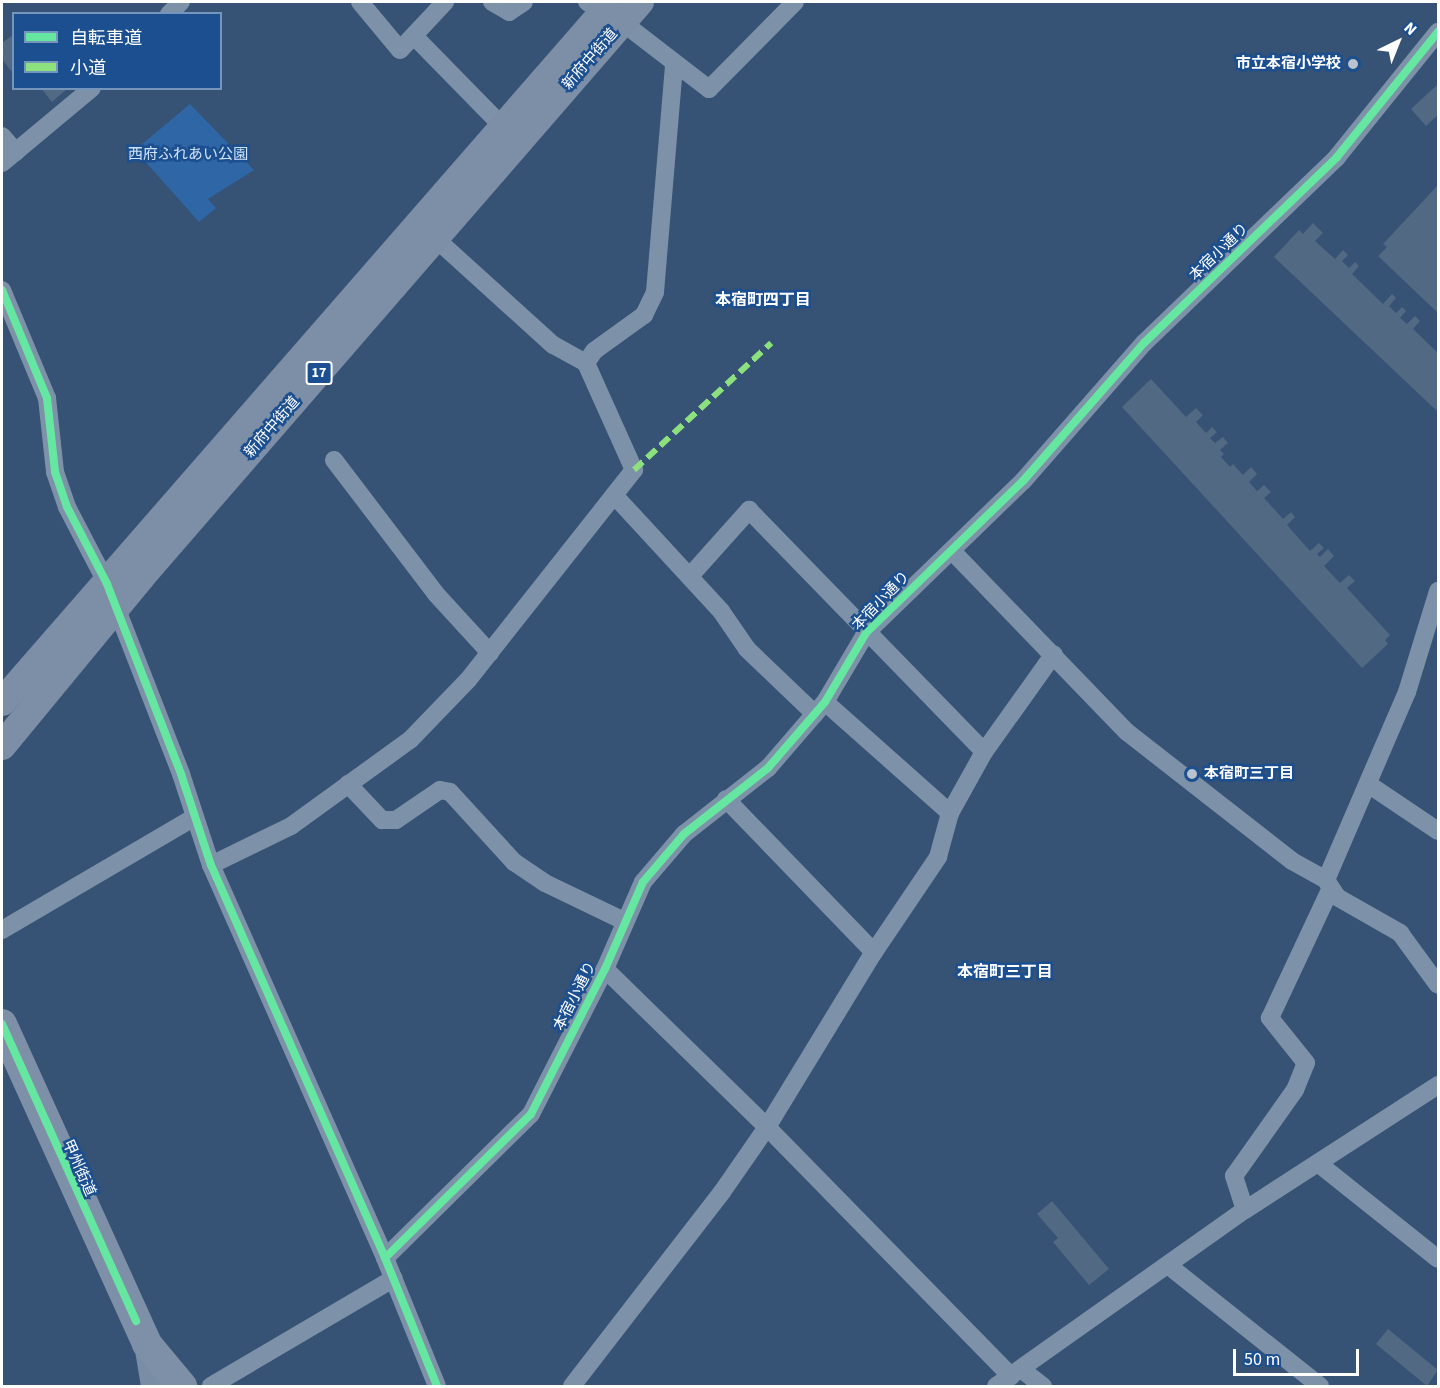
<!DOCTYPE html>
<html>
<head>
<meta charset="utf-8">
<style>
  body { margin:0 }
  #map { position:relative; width:1440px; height:1388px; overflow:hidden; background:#365274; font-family:"Source Sans 3","Noto Sans JP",sans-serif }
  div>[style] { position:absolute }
  .green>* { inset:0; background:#2f66a5 }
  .building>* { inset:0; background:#526984 }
  .minor>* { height:18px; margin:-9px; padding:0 9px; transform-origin:9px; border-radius:9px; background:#7d92a8 }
  .secondary>* { height:26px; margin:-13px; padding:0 13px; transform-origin:13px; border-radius:13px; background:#798da4 }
  .primary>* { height:28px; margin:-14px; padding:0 14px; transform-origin:14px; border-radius:14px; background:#7d8ea7 }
  .trunk>* { height:30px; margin:-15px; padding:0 15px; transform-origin:15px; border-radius:15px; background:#7e90a7 }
  .quiet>* { height:6px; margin-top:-3px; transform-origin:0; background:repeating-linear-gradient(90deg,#8de07e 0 12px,transparent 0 18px) }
  .cycleway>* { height:8px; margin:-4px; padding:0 4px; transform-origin:4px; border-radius:4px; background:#66e7a1 }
  .dots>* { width:16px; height:16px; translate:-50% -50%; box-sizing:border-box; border:3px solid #1b4f8f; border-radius:50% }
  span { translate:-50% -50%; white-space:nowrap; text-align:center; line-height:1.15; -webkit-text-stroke:5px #1b4f8f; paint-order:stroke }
  .shield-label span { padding:2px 4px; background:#1b4f8f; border:2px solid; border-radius:4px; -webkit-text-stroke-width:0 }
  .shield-label { font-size:14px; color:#fff; font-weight:700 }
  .street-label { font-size:15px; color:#fff }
  .poi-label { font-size:15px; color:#fff; font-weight:700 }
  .right { translate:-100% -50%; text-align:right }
  .left { translate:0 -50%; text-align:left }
  .park-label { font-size:15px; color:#cfe3fa }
  .neighbourhood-label { font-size:16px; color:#fff; font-weight:700 }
  .frame { position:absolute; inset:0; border:3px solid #fff; pointer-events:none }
  .legend { position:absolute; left:12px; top:12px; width:210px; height:78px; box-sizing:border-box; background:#1b4f8f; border:2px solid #7695bc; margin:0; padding:8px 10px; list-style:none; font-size:18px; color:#fff }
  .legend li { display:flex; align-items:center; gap:12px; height:30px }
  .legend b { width:30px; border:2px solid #7695bc }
  .north { position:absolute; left:1368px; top:12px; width:60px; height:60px; -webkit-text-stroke:4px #1b4f8f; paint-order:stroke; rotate:43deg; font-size:16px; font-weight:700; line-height:24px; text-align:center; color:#fff }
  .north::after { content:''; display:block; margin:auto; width:21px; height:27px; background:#fff; clip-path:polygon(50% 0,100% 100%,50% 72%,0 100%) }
  .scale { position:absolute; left:1233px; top:1349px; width:126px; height:27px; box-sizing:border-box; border:3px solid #fff; border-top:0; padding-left:8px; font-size:18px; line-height:21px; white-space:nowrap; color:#fff; -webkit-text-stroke:4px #1b4f8f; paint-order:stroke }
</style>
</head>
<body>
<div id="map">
  <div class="green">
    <i style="clip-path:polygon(190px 104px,254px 170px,208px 199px,216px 208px,199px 222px,135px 150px)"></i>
  </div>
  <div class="building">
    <i style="clip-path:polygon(14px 34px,14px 69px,11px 71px,2px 59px,2px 43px)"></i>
    <i style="clip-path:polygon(1438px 84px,1438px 115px,1426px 126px,1411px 109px)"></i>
    <i style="clip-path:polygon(41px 88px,68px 88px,52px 102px)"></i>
    <i style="clip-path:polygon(1438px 185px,1438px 313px,1378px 256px,1387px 247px,1383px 244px)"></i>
    <i style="clip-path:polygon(1313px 223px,1323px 233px,1315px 241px,1335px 259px,1343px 250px,1348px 255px,1342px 261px,1349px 268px,1355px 262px,1359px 266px,1352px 274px,1383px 304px,1392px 294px,1396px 298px,1389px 306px,1396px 313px,1402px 307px,1406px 311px,1400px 318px,1407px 324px,1415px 316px,1420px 321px,1413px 329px,1438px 353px,1438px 412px,1274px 257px,1299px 230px,1303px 234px)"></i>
    <i style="clip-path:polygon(1151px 379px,1186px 417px,1196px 408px,1203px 415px,1196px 422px,1206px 433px,1212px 427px,1217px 432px,1210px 438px,1215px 443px,1223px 437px,1228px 443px,1220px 450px,1224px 454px,1221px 457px,1230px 467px,1233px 464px,1243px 475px,1251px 467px,1257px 474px,1249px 482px,1257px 491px,1264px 485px,1271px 492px,1264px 498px,1283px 519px,1291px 512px,1295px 517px,1287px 525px,1310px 551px,1319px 543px,1324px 548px,1317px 554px,1320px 557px,1328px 549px,1334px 556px,1324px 566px,1340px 583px,1349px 575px,1355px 581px,1347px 588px,1390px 635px,1385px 640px,1388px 644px,1362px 668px,1122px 407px)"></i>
    <i style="clip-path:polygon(1052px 1201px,1109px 1269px,1089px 1285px,1053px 1242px,1058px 1238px,1037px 1214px)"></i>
    <i style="clip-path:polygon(1388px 1329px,1438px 1370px,1427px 1386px,1376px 1344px)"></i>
  </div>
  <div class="minor">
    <i style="left:360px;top:2px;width:62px;rotate:50.2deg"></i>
    <i style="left:400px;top:50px;width:66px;rotate:-46.8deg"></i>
    <i style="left:492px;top:2px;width:20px;rotate:30deg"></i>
    <i style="left:509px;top:12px;width:18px;rotate:-34deg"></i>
    <i style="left:587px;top:2px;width:40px;rotate:29.7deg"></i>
    <i style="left:622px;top:22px;width:110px;rotate:37.6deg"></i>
    <i style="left:709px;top:89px;width:122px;rotate:-45.3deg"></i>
    <i style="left:169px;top:14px;width:17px;rotate:-45deg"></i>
    <i style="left:414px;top:36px;width:127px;rotate:45.6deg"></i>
    <i style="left:2px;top:136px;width:21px;rotate:49deg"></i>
    <i style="left:2px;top:163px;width:117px;rotate:-39.8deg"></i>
    <i style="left:2px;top:290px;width:117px;rotate:67.4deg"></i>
    <i style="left:47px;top:398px;width:74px;rotate:83.8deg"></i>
    <i style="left:55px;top:472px;width:37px;rotate:71deg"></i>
    <i style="left:67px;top:507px;width:87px;rotate:62.5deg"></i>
    <i style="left:107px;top:584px;width:204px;rotate:68.7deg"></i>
    <i style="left:181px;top:774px;width:96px;rotate:71.8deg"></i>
    <i style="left:211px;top:865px;width:430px;rotate:66.1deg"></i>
    <i style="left:385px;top:1258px;width:138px;rotate:67.9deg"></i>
    <i style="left:586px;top:363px;width:14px;rotate:-56deg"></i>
    <i style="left:594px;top:351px;width:62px;rotate:-35.8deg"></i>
    <i style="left:644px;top:315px;width:25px;rotate:-64deg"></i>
    <i style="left:655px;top:292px;width:228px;rotate:-85.2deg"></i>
    <i style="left:334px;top:460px;width:168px;rotate:52.7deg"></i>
    <i style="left:436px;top:594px;width:80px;rotate:47.5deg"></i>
    <i style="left:614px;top:495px;width:158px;rotate:47.3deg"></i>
    <i style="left:721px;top:611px;width:46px;rotate:55.6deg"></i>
    <i style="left:747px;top:649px;width:94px;rotate:43.7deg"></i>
    <i style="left:952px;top:551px;width:252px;rotate:46deg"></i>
    <i style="left:1127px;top:732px;width:209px;rotate:38deg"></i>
    <i style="left:1292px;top:861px;width:39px;rotate:29deg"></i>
    <i style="left:1326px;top:880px;width:20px;rotate:57deg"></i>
    <i style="left:1337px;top:897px;width:73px;rotate:29.7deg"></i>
    <i style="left:1400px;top:933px;width:64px;rotate:53.8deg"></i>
    <i style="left:690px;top:576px;width:89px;rotate:-48.2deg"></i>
    <i style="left:749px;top:510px;width:337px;rotate:45.8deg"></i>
    <i style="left:825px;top:702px;width:167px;rotate:41.6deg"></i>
    <i style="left:348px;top:784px;width:50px;rotate:46.6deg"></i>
    <i style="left:382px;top:820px;width:14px"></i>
    <i style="left:396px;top:820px;width:53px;rotate:-34.3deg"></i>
    <i style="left:440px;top:790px;width:10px;rotate:11deg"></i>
    <i style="left:450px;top:792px;width:95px;rotate:47.6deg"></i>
    <i style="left:514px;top:862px;width:37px;rotate:34deg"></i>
    <i style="left:545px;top:883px;width:88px;rotate:25.7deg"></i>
    <i style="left:1368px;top:784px;width:84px;rotate:33.9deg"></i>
    <i style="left:726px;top:799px;width:213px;rotate:46deg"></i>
    <i style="left:211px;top:865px;width:89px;rotate:-26deg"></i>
    <i style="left:291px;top:826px;width:147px;rotate:-35.9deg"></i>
    <i style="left:410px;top:740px;width:83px;rotate:-46deg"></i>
    <i style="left:468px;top:680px;width:268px;rotate:-51.7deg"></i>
    <i style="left:634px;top:470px;width:117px;rotate:-114.2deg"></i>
    <i style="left:586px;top:363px;width:38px;rotate:-151deg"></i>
    <i style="left:553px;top:345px;width:159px;rotate:-137.8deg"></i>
    <i style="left:1326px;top:880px;width:205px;rotate:-66.7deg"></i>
    <i style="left:1407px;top:692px;width:106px;rotate:-72.9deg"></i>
    <i style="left:2px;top:930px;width:221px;rotate:-30.4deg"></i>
    <i style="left:605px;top:969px;width:226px;rotate:44.3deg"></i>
    <i style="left:767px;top:1127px;width:349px;rotate:45.6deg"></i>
    <i style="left:1319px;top:1164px;width:152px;rotate:38.6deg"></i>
    <i style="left:1245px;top:1210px;width:36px;rotate:-108deg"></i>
    <i style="left:1234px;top:1176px;width:105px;rotate:-54.7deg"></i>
    <i style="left:1295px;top:1090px;width:29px;rotate:-68deg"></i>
    <i style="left:1306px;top:1063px;width:58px;rotate:-128.7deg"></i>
    <i style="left:1270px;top:1018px;width:141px;rotate:-64.9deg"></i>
    <i style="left:385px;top:1258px;width:205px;rotate:-44.6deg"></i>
    <i style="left:531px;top:1114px;width:163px;rotate:-63deg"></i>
    <i style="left:605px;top:969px;width:95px;rotate:-66.4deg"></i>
    <i style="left:643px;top:882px;width:63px;rotate:-49.5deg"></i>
    <i style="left:684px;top:834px;width:107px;rotate:-38.2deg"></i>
    <i style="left:768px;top:768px;width:87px;rotate:-49.2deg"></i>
    <i style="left:825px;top:702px;width:80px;rotate:-59.3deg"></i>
    <i style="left:866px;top:633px;width:219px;rotate:-44.1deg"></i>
    <i style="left:1023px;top:481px;width:184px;rotate:-48.8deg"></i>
    <i style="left:1144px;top:343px;width:268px;rotate:-43.9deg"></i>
    <i style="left:1337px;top:157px;width:161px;rotate:-51.1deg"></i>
    <i style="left:1169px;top:1266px;width:193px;rotate:38.5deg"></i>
    <i style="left:1021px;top:1369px;width:28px;rotate:38deg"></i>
    <i style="left:211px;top:1386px;width:212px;rotate:-30.5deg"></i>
    <i style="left:572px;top:1386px;width:245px;rotate:-52.3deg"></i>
    <i style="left:722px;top:1192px;width:79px;rotate:-55.3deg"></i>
    <i style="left:767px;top:1127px;width:205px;rotate:-58.6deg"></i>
    <i style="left:874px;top:952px;width:115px;rotate:-56deg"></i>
    <i style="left:938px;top:857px;width:46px;rotate:-74.7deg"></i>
    <i style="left:950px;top:813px;width:70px;rotate:-60.9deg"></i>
    <i style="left:984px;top:752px;width:120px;rotate:-54.5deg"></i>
    <i style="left:996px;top:1386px;width:305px;rotate:-35.3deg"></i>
    <i style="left:1245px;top:1210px;width:230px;rotate:-32.9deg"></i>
  </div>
  <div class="secondary">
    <i style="left:147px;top:1344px;width:43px;rotate:80.5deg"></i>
  </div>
  <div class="primary">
    <i style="left:2px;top:702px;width:928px;rotate:-48.93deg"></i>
    <i style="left:2px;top:746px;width:220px;rotate:-50.5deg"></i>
    <i style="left:142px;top:576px;width:760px;rotate:-49.06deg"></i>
  </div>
  <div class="trunk">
    <i style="left:2px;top:1024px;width:351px;rotate:65.6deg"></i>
    <i style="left:147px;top:1344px;width:55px;rotate:50.2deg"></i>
  </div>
  <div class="quiet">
    <i style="left:634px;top:470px;width:187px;rotate:-42.8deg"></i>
  </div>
  <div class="cycleway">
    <i style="left:2px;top:290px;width:117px;rotate:67.4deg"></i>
    <i style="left:47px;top:398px;width:74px;rotate:83.8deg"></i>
    <i style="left:55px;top:472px;width:37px;rotate:71deg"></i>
    <i style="left:67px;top:507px;width:87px;rotate:62.5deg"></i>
    <i style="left:107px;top:584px;width:204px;rotate:68.7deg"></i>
    <i style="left:181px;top:774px;width:96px;rotate:71.8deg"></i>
    <i style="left:211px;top:865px;width:430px;rotate:66.1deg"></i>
    <i style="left:385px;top:1258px;width:138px;rotate:67.9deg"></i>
    <i style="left:2px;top:1024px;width:326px;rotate:65.7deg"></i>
    <i style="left:385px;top:1258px;width:205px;rotate:-44.6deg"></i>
    <i style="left:531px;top:1114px;width:163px;rotate:-63deg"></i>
    <i style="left:605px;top:969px;width:95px;rotate:-66.4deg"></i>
    <i style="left:643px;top:882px;width:63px;rotate:-49.5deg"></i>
    <i style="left:684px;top:834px;width:107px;rotate:-38.2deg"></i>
    <i style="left:768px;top:768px;width:87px;rotate:-49.2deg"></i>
    <i style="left:825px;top:702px;width:80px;rotate:-59.3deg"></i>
    <i style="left:866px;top:633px;width:219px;rotate:-44.1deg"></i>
    <i style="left:1023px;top:481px;width:184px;rotate:-48.8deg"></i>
    <i style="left:1144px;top:343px;width:268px;rotate:-43.9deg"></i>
    <i style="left:1337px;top:157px;width:161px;rotate:-51.1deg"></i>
  </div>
  <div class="dots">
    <i style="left:1353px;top:64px;background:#b9c2ce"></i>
    <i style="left:1192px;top:774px;background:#b9c2ce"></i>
  </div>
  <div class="shield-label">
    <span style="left:319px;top:373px">17</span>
  </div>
  <div class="street-label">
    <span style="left:590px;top:59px;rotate:-49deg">新府中街道</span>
    <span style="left:1219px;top:252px;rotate:-44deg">本宿小通り</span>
    <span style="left:272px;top:427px;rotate:-49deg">新府中街道</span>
    <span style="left:881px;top:601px;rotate:-46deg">本宿小通り</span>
    <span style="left:575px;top:996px;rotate:-63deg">本宿小通り</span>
    <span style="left:79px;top:1168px;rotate:66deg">甲州街道</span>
  </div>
  <div class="poi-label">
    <span class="right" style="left:1341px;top:64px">市立本宿小学校</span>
    <span class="left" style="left:1204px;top:774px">本宿町三丁目</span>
  </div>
  <div class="park-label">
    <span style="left:188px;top:155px">西府ふれあい公園</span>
  </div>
  <div class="neighbourhood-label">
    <span style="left:763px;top:300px">本宿町四丁目</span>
    <span style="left:1005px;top:972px">本宿町三丁目</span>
  </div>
  <div class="frame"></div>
  <ul class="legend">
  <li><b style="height:8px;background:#66e7a1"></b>自転車道</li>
  <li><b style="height:8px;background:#8de07e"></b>小道</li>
  </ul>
  <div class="north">N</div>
  <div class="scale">50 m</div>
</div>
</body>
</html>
